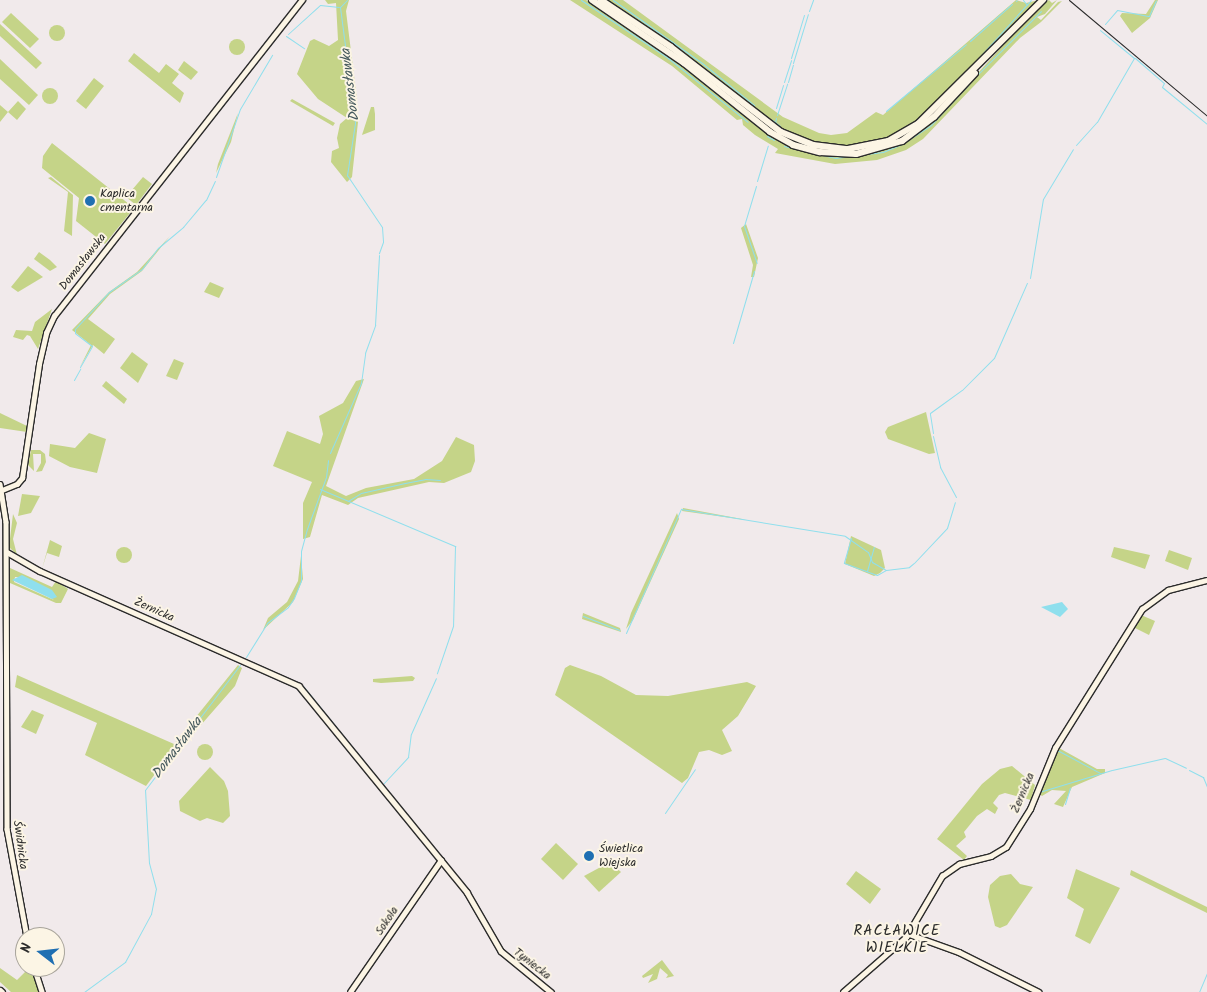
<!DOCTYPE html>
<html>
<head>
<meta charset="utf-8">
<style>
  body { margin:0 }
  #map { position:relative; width:1207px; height:992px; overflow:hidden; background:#f1eaeb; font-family:Kalam,sans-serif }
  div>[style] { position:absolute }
  .green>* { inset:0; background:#c5d488 }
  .round { border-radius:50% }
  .water>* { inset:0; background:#8fdfed }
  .stream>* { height:1px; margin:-0.5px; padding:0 0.5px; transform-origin:0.5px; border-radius:0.5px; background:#8fdfed }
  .roads { filter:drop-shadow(1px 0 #2b2b2b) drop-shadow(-1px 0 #2b2b2b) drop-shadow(0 1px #2b2b2b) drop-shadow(0 -1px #2b2b2b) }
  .minor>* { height:4.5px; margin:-2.25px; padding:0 2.25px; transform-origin:2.25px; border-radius:2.25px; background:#fcf5e5 }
  .major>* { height:5px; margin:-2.5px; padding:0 2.5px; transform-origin:2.5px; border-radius:2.5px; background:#fcf5e5 }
  .highway>* { height:6px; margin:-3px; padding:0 3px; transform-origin:3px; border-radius:3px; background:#fcf5e5 }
  .rail>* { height:1px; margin:-0.5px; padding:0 0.5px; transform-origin:0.5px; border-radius:0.5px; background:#2b2b2b }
  .dots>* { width:14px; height:14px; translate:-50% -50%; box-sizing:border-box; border:2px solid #fcf5e5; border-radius:50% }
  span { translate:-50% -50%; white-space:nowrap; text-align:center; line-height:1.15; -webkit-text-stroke:4px #fcf5e5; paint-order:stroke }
  .poi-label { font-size:12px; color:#2b2b2b }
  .left { translate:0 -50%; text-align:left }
  .street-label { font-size:12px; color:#2b2b2b }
  .water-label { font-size:14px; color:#44585c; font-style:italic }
  .quarter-label { font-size:15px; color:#2b2b2b; letter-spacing:1px }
  .north { position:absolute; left:15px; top:927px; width:50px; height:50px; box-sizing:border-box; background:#fcf5e5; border:1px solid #a8a49b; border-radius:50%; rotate:286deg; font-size:14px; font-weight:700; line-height:20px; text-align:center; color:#2b2b2b }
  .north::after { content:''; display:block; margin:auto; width:18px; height:22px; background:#1f6fb2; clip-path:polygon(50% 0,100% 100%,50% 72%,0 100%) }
</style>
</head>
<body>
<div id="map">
  <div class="green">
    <i style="clip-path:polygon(325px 0,349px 0,346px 11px,357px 100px,353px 109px,358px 122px,352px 177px,347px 182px,331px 162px,332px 151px,339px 148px,337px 138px,340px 124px,347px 118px,318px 99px,297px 74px,310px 41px,314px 39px,329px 46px,338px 40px,336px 3px,328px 4px)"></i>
    <i style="clip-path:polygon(570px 0,586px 0,603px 11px,675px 60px,762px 129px,818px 154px,846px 157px,881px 151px,919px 133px,935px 120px,1038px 7px,1049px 0,1052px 3px,1057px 0,1045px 14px,1037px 17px,1041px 20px,1058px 2px,1062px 1px,1041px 22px,1020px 38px,923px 139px,906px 150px,877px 160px,835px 164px,775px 153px,778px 149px,755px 135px,743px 125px,742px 119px,737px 120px,672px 66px)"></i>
    <i style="clip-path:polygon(607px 0,623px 0,783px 117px,819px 133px,831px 135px,847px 133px,876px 112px,883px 115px,1016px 0,1026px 3px,1039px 0,916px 123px,886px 139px,845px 147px,811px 142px,781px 129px,686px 54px)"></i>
    <i style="clip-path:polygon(1155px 0,1158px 0,1150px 18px,1132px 33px,1120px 16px,1122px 13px,1146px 14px)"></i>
    <i style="clip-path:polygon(11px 13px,39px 39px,30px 48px,2px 22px)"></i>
    <i style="clip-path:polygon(0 24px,42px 63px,36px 69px,0 36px)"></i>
    <i class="round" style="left:49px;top:25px;width:16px;height:16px"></i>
    <i class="round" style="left:229px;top:39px;width:16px;height:16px"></i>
    <i style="clip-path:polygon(134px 53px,159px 73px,166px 64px,179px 74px,172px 83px,184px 93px,180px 103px,128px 61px)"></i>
    <i style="clip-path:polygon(0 59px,38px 95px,29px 105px,0 79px)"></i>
    <i style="clip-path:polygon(184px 61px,198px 72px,191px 80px,178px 70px)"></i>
    <i style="clip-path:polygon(94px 78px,104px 86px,86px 109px,76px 101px)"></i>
    <i class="round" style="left:42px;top:88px;width:16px;height:16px"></i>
    <i style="clip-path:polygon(292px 99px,335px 123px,333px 126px,290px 101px)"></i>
    <i style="clip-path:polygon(18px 101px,26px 109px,17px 120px,8px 112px,0 122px,0 105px,8px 112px)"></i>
    <i style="clip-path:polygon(371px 107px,374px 107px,375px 114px,375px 130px,362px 135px)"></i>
    <i style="clip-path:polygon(238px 113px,231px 142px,216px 173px,218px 164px)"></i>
    <i style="clip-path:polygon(52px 143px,134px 208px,105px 244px,76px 221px,79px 198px,42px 168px,43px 156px)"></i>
    <i style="clip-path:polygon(51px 177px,73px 195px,72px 236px,64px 231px,68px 192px,48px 178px)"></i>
    <i style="clip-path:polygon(143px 177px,152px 184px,136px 205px,126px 197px)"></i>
    <i style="clip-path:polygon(746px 224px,758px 258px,754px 277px,751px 277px,753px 265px,741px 228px)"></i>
    <i style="clip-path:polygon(170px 236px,142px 271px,110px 294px,88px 319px,115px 339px,104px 354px,93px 345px,80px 367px,91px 345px,72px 330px,109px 292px,137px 272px)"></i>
    <i style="clip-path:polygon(39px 252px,50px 260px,57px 267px,50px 271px,34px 259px)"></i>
    <i style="clip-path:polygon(28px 266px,43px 277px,18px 292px,11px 287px)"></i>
    <i style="clip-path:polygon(210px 282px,224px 288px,219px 298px,204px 292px)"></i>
    <i style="clip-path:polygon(52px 309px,38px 349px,30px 336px,27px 335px,23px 340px,13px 337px,16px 330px,32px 331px,35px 322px)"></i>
    <i style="clip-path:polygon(132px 352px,148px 364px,138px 383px,120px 368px)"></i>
    <i style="clip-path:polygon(174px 359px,184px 363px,177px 380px,166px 376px)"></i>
    <i style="clip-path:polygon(364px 379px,326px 486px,346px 496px,366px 488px,414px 479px,442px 461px,456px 437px,474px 445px,475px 461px,471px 472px,444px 483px,429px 482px,358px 498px,348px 505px,322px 495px,310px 537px,303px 539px,303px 503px,312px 482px,273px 466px,287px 431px,320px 444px,323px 434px,319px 416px,343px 403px,356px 381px)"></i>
    <i style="clip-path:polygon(106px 381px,127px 399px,124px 404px,102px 386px)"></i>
    <i style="clip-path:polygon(926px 412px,935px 453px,929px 454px,888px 439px,885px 432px,888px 427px)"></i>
    <i style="clip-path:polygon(0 413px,27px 426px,27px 432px,0 428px)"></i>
    <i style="clip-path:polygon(89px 433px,106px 439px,97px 473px,70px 467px,49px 456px,50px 444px,75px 448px)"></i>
    <i style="clip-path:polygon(31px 450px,40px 450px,45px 454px,46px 462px,42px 471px,36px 472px,41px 463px,41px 454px,33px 454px,34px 471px,28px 465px)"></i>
    <i style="clip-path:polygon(22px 494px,40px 496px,31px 513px,18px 516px)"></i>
    <i style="clip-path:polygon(683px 508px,742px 519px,746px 520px,682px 511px)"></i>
    <i style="clip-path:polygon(677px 513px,679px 519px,633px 620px,626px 629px,631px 613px)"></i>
    <i style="clip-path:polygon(13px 514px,17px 523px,13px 539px,17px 555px,9px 547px)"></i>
    <i style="clip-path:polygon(851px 536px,881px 550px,885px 568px,880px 573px,874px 576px,845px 564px)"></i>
    <i style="clip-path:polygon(50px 540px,62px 546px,59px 557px,47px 553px,42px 569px)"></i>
    <i style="clip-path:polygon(1114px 547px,1150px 555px,1145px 569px,1111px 557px)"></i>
    <i class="round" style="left:116px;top:547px;width:16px;height:16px"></i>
    <i style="clip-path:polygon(1169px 550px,1192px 558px,1188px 570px,1165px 561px)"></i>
    <i style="clip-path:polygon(301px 556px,303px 579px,293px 602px,263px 630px,268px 618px,287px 602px,298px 581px)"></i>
    <i style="clip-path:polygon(evenodd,10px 568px,52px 587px,56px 581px,68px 589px,61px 603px,56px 603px,10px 583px,10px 568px,15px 577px,21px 577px,54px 600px,14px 582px,15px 577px)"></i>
    <i style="clip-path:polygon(583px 613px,620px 628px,621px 632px,582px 619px)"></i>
    <i style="clip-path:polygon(1141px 615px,1155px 621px,1149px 635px,1133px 627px)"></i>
    <i style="clip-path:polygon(238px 665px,242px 668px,235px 686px,180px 749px,176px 746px,146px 786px,85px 755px,97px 723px,15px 687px,17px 675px,174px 744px)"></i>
    <i style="clip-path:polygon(570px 665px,601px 676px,636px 695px,668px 696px,747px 682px,756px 686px,738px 716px,722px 730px,732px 751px,722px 755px,709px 750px,699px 752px,688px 778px,682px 783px,555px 695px,565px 668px)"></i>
    <i style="clip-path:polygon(412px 676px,415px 678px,413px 681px,381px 683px,373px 682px,373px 679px)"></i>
    <i style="clip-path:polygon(32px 710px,44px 715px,36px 734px,21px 727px)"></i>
    <i class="round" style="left:197px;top:744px;width:16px;height:16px"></i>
    <i style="clip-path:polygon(1059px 748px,1097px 769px,1105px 769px,1105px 773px,1072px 787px,1063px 807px,1054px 804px,1066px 791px,1052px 790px,1042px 796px,1039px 794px)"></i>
    <i style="clip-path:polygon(1012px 766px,1035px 785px,1031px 800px,1005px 793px,999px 795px,993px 803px,998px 808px,995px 814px,987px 809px,977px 816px,964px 832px,966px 837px,956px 846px,967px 856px,964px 860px,937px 839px,982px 784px,1000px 769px)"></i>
    <i style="clip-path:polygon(210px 767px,224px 781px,228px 791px,230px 816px,223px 823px,207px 818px,200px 821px,180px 811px,179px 801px)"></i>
    <i style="clip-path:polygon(556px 843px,578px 864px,563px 880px,541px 859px)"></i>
    <i style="clip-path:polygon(610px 862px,621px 872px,599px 892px,584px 876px)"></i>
    <i style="clip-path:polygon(1076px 869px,1120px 888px,1090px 944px,1075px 936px,1084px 909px,1067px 898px)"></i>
    <i style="clip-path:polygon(1131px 870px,1207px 907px,1207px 913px,1130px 875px)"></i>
    <i style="clip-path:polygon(856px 871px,881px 889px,870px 904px,846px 884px)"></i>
    <i style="clip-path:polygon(1011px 874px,1020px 884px,1033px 887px,1007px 925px,1000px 928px,995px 926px,988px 897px,990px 885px,1000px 876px)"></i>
    <i style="clip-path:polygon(662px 960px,674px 976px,666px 978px,668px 975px,660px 968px,657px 979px,648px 983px,653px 974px,643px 978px,642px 976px)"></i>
    <i style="clip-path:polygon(30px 967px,39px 992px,11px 992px,0 982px,0 968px,17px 980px)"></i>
  </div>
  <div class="water">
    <i style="clip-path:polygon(22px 575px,52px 590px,57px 597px,52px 599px,12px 580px)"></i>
    <i style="clip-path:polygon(1062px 602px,1068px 609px,1060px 617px,1041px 607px)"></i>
  </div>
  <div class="stream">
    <i style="left:347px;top:0;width:10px;rotate:135deg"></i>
    <i style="left:340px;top:7px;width:117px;rotate:82.6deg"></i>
    <i style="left:355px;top:123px;width:53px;rotate:98.7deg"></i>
    <i style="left:347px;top:175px;width:63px;rotate:56.1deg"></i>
    <i style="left:382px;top:227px;width:15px;rotate:86deg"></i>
    <i style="left:383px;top:242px;width:12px;rotate:110deg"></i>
    <i style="left:581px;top:0;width:105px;rotate:33.7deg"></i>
    <i style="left:668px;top:58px;width:102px;rotate:38.7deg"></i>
    <i style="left:613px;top:0;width:109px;rotate:35.3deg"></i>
    <i style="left:702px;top:63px;width:67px;rotate:38.9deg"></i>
    <i style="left:1023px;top:0;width:6px;rotate:51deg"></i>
    <i style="left:1016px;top:1px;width:1px;rotate:-45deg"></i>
    <i style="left:809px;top:11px;width:12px;rotate:-70deg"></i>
    <i style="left:1105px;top:24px;width:18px;rotate:-49deg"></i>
    <i style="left:1117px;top:10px;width:33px;rotate:11deg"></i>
    <i style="left:1149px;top:16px;width:17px;rotate:-66deg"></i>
    <i style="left:288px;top:34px;width:43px;rotate:-42.2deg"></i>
    <i style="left:320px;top:5px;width:19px;rotate:6deg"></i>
    <i style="left:286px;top:36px;width:22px;rotate:34deg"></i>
    <i style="left:970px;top:41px;width:56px;rotate:-41.4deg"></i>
    <i style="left:791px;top:58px;width:45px;rotate:-73.2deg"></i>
    <i style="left:1135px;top:58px;width:38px;rotate:41deg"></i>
    <i style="left:1164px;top:83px;width:4px;rotate:117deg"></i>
    <i style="left:1162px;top:87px;width:58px;rotate:39.4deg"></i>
    <i style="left:793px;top:63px;width:51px;rotate:-73deg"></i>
    <i style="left:978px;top:74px;width:89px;rotate:-45deg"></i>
    <i style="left:963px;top:75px;width:101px;rotate:-47.8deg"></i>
    <i style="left:784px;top:82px;width:23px;rotate:-72deg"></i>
    <i style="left:788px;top:82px;width:18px;rotate:-74deg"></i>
    <i style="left:776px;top:108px;width:24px;rotate:-73deg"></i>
    <i style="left:886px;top:111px;width:104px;rotate:-39.9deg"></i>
    <i style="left:777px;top:115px;width:33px;rotate:-72deg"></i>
    <i style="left:772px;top:120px;width:10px;rotate:37deg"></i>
    <i style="left:775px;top:123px;width:5px;rotate:-79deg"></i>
    <i style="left:767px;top:136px;width:8px;rotate:30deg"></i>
    <i style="left:1076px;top:145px;width:31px;rotate:-48deg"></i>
    <i style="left:1097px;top:122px;width:74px;rotate:-60deg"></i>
    <i style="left:1134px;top:58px;width:44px;rotate:-140.5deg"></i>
    <i style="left:784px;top:146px;width:52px;rotate:13.2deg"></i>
    <i style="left:835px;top:158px;width:48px;rotate:-7.1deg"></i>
    <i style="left:883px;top:152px;width:21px;rotate:-23deg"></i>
    <i style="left:902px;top:144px;width:35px;rotate:-33deg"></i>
    <i style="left:931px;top:125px;width:56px;rotate:-47.2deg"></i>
    <i style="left:216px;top:177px;width:72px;rotate:-70.6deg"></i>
    <i style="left:240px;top:109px;width:63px;rotate:-59.3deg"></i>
    <i style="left:757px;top:181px;width:37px;rotate:-73deg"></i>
    <i style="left:756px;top:186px;width:42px;rotate:106.7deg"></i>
    <i style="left:744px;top:226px;width:39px;rotate:71deg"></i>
    <i style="left:1030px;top:278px;width:80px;rotate:-80.7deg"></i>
    <i style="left:1043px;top:199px;width:58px;rotate:-59deg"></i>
    <i style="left:733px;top:343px;width:75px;rotate:-73.7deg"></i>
    <i style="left:80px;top:367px;width:24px;rotate:-60deg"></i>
    <i style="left:92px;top:346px;width:21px;rotate:-143deg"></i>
    <i style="left:75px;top:333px;width:4px;rotate:-90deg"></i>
    <i style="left:75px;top:329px;width:50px;rotate:-47.4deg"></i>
    <i style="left:109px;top:292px;width:40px;rotate:-34.9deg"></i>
    <i style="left:142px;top:269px;width:26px;rotate:-53deg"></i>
    <i style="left:158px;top:248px;width:33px;rotate:-40deg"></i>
    <i style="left:183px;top:227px;width:35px;rotate:-50deg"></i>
    <i style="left:206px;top:200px;width:21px;rotate:-65deg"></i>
    <i style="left:74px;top:380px;width:13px;rotate:-61deg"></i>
    <i style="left:933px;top:433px;width:20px;rotate:-99deg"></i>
    <i style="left:930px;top:413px;width:39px;rotate:-36deg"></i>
    <i style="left:962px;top:390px;width:45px;rotate:-45deg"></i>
    <i style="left:994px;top:358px;width:82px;rotate:-66.3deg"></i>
    <i style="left:933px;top:436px;width:32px;rotate:77deg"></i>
    <i style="left:940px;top:467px;width:34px;rotate:62deg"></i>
    <i style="left:330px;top:453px;width:77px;rotate:-66.1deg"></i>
    <i style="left:361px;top:383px;width:30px;rotate:-82deg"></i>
    <i style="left:365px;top:353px;width:30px;rotate:-70deg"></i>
    <i style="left:375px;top:325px;width:70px;rotate:-86.7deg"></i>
    <i style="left:320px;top:489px;width:147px;rotate:22.9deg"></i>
    <i style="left:455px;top:546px;width:80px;rotate:91.4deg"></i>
    <i style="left:453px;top:626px;width:50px;rotate:108.8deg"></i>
    <i style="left:348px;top:501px;width:15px;rotate:-32deg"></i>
    <i style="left:361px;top:493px;width:45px;rotate:-12.8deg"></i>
    <i style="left:405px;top:483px;width:20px;rotate:-11deg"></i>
    <i style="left:425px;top:479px;width:15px;rotate:4deg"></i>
    <i style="left:851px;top:538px;width:26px;rotate:106deg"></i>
    <i style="left:844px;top:563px;width:35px;rotate:20deg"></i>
    <i style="left:877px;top:575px;width:10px;rotate:-29deg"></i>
    <i style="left:867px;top:571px;width:25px;rotate:-74deg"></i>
    <i style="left:583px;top:616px;width:39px;rotate:21deg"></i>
    <i style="left:626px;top:633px;width:136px;rotate:-66.1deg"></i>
    <i style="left:681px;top:509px;width:166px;rotate:9.3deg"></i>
    <i style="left:845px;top:536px;width:28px;rotate:35deg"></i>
    <i style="left:868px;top:552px;width:11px;rotate:68deg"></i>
    <i style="left:872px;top:562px;width:16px;rotate:30deg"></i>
    <i style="left:886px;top:570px;width:23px;rotate:-7deg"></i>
    <i style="left:909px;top:567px;width:6px;rotate:-39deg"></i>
    <i style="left:914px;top:563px;width:48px;rotate:-46.7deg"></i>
    <i style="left:947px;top:528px;width:27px;rotate:-73deg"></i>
    <i style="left:246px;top:657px;width:40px;rotate:-58deg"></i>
    <i style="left:267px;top:623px;width:26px;rotate:-37deg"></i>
    <i style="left:288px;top:607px;width:11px;rotate:-56deg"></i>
    <i style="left:294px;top:598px;width:18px;rotate:-68deg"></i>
    <i style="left:301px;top:581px;width:30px;rotate:-90deg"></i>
    <i style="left:301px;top:551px;width:23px;rotate:-75deg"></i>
    <i style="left:307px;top:529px;width:55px;rotate:-69.9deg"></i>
    <i style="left:326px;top:477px;width:17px;rotate:-83deg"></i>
    <i style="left:303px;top:686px;width:218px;rotate:51deg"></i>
    <i style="left:1057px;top:750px;width:49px;rotate:28.1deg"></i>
    <i style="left:1189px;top:770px;width:16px;rotate:27deg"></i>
    <i style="left:1203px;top:777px;width:11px;rotate:68deg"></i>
    <i style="left:383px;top:784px;width:37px;rotate:-47deg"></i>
    <i style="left:408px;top:757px;width:23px;rotate:-83deg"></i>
    <i style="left:411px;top:734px;width:61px;rotate:-65.9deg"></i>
    <i style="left:1039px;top:792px;width:76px;rotate:-16.8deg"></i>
    <i style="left:1112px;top:770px;width:54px;rotate:-12.8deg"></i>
    <i style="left:1165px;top:758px;width:23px;rotate:25deg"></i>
    <i style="left:1065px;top:804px;width:17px;rotate:-73deg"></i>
    <i style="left:665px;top:813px;width:53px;rotate:-55.7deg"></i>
    <i style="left:84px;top:992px;width:51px;rotate:-36.2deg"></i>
    <i style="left:125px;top:962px;width:55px;rotate:-61.6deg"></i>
    <i style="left:151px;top:914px;width:25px;rotate:-79deg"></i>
    <i style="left:156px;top:889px;width:27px;rotate:-105deg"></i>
    <i style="left:149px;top:863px;width:73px;rotate:-93.1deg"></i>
    <i style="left:145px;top:790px;width:157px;rotate:-52.8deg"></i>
    <i style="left:1199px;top:992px;width:21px;rotate:-67deg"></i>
  </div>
  <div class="roads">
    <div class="minor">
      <i style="left:0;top:484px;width:38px;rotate:81deg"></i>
      <i style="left:6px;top:522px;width:307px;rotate:89.8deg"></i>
      <i style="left:7px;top:829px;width:110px;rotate:79.5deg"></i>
      <i style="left:2px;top:490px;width:16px;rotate:-22deg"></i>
      <i style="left:17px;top:484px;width:8px;rotate:-50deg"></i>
      <i style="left:22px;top:478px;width:115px;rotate:-81.5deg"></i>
      <i style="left:39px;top:364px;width:32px;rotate:-77deg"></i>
      <i style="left:46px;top:333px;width:19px;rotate:-65deg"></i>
      <i style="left:54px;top:316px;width:402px;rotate:-51.9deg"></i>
      <i style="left:7px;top:552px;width:38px;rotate:30deg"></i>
      <i style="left:40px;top:571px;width:283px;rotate:23.9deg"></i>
      <i style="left:299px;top:686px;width:266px;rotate:50.8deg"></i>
      <i style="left:467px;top:892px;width:68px;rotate:60deg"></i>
      <i style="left:501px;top:951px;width:65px;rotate:39.4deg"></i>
      <i style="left:909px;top:934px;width:53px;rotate:19.8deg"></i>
      <i style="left:959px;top:952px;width:89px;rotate:26.6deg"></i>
      <i style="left:34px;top:967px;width:26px;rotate:72deg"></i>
      <i style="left:350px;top:992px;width:160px;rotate:-55.4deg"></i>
      <i style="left:843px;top:992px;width:84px;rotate:-41.1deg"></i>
      <i style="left:906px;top:937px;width:71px;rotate:-59.5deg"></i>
      <i style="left:942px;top:876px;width:21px;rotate:-35deg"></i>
      <i style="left:959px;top:864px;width:33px;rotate:-14deg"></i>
      <i style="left:991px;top:856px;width:17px;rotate:-31deg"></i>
      <i style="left:1006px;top:847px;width:45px;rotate:-57.7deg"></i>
      <i style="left:1030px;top:809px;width:66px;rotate:-67.7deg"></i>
      <i style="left:1055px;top:748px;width:164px;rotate:-58deg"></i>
      <i style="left:1142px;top:609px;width:32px;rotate:-36deg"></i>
      <i style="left:1168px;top:590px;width:40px;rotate:-14.4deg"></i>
    </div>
    <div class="major">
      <i style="left:0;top:990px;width:3px;rotate:45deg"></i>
    </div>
    <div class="highway">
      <i style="left:592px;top:0;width:112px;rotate:34.4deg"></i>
      <i style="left:684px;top:63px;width:110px;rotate:38.7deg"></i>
      <i style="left:770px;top:132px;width:26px;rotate:29deg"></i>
      <i style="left:793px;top:145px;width:28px;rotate:15deg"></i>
      <i style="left:820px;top:152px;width:36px;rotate:3deg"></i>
      <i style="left:856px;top:154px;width:48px;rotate:-15.8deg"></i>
      <i style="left:902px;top:141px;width:40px;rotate:-37deg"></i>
      <i style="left:934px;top:117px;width:60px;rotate:-47deg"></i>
      <i style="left:601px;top:0;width:84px;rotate:33.9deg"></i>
      <i style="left:671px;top:47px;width:139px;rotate:37.7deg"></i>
      <i style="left:781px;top:132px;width:35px;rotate:22deg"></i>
      <i style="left:813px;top:145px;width:35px;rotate:7deg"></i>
      <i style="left:848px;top:149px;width:41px;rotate:-11.3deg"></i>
      <i style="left:888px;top:141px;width:36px;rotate:-30deg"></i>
      <i style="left:919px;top:123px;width:175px;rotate:-44.8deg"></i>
    </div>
  </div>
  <div class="rail">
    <i style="left:1069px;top:0;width:180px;rotate:40deg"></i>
  </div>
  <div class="dots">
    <i style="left:90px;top:201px;background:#1f6fb2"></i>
    <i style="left:589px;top:856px;background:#1f6fb2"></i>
  </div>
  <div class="poi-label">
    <span class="left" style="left:100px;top:201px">Kaplica<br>cmentarna</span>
    <span class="left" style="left:599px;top:856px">Świetlica<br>Wiejska</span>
  </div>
  <div class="street-label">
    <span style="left:83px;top:262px;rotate:-52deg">Domasławska</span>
    <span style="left:154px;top:610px;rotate:24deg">Żernicka</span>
    <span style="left:1023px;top:793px;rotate:-67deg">Żernicka</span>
    <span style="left:20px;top:845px;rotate:82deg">Świdnicka</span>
    <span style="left:387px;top:921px;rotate:-56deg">Sokola</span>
    <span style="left:532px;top:964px;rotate:38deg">Tyniecka</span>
  </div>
  <div class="water-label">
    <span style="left:350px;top:85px;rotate:-97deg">Domasławka</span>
    <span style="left:177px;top:748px;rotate:-53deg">Domasławka</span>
  </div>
  <div class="quarter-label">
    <span style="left:897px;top:940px">RACŁAWICE<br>WIELKIE</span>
  </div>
  <div class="north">N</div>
</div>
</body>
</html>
